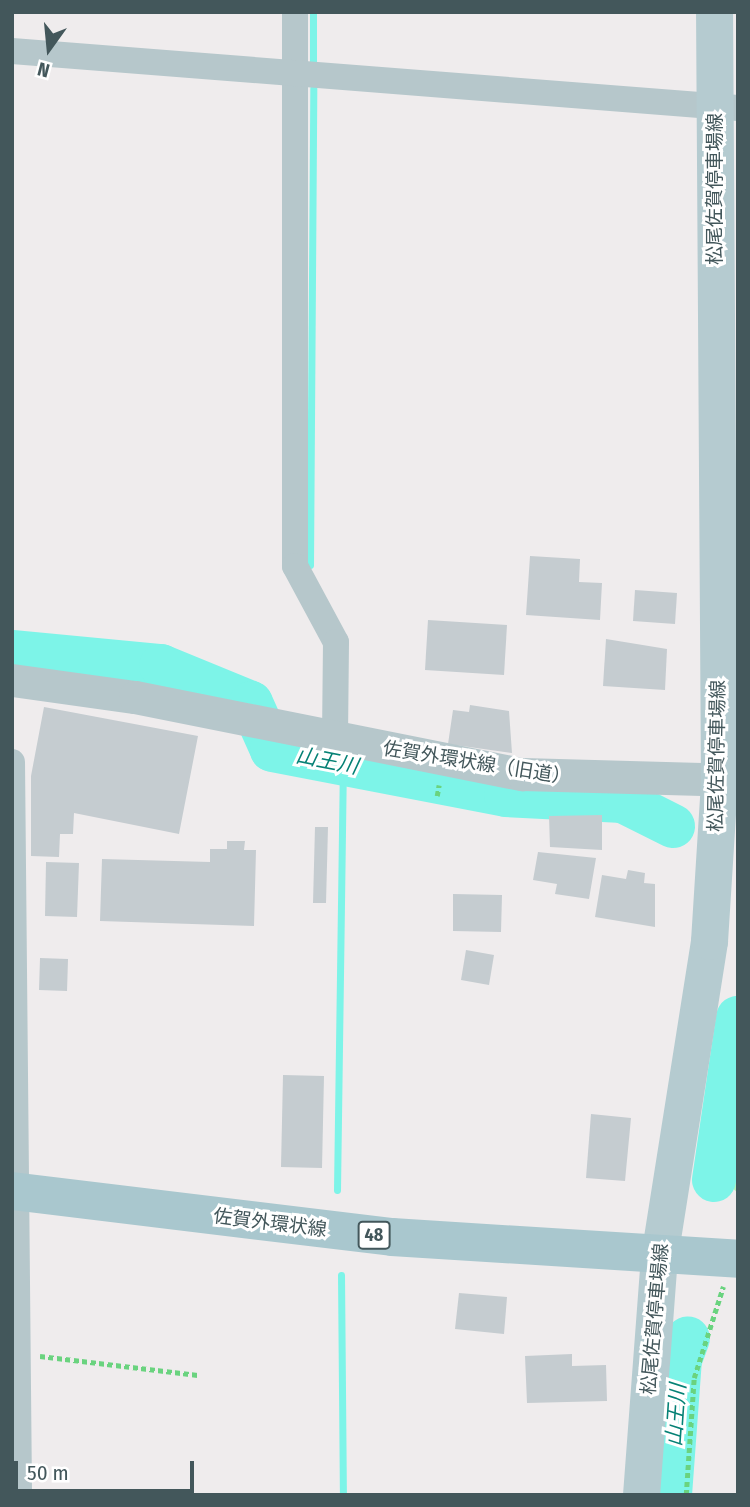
<!DOCTYPE html>
<html>
<head>
<meta charset="utf-8">
<style>
  body { margin:0 }
  #map { position:relative; width:750px; height:1507px; overflow:hidden; background:#efeced; font-family:"Fira Sans Condensed","Noto Sans JP",sans-serif }
  div>[style] { position:absolute }
  .green>* { inset:0; background:#b5f2ba }
  .stream>* { height:7px; margin:-3.5px; padding:0 3.5px; transform-origin:3.5px; border-radius:3.5px; background:#7df4e8 }
  .river>* { height:44px; margin:-22px; padding:0 22px; transform-origin:22px; border-radius:22px; background:#7df4e8 }
  .building>* { inset:0; background:#c5ccd0 }
  .path>* { height:4.5px; margin-top:-2.25px; transform-origin:0; background:repeating-linear-gradient(90deg,#6ad37f 0 5px,transparent 0 8.5px) }
  .minor>* { height:26px; margin:-13px; padding:0 13px; transform-origin:13px; border-radius:13px; background:#b6c7cb }
  .tertiary>* { height:33px; margin:-16.5px; padding:0 16.5px; transform-origin:16.5px; border-radius:16.5px; background:#b6c7cb }
  .secondary>* { height:37px; margin:-18.5px; padding:0 18.5px; transform-origin:18.5px; border-radius:18.5px; background:#b5cbd0 }
  .primary>* { height:38px; margin:-19px; padding:0 19px; transform-origin:19px; border-radius:19px; background:#a9c7ce }
  span { translate:-50% -50%; white-space:nowrap; text-align:center; line-height:1.15; -webkit-text-stroke:6px #fff; paint-order:stroke }
  .shield-label span { padding:2px 5px; background:#fff; border:2px solid; border-radius:5px; -webkit-text-stroke-width:0 }
  .shield-label { font-size:18px; color:#43575b; font-weight:700 }
  .street-label { font-size:19px; color:#43575b }
  .water-label { font-size:21px; color:#058175; font-style:italic }
  .frame { position:absolute; inset:0; border:14px solid #43575b; pointer-events:none }
  .north { position:absolute; left:14px; top:14px; width:70px; height:70px; -webkit-text-stroke:5px #fff; paint-order:stroke; rotate:195deg; font-size:19px; font-weight:700; line-height:28px; text-align:center; color:#43575b }
  .north::after { content:''; display:block; margin:auto; width:24px; height:32px; background:#43575b; clip-path:polygon(50% 0,100% 100%,50% 72%,0 100%) }
  .scale { position:absolute; left:14px; top:1461px; width:180px; height:32px; box-sizing:border-box; border:4px solid #43575b; border-top:0; padding-left:9px; font-size:21px; line-height:24px; white-space:nowrap; color:#43575b; -webkit-text-stroke:5px #fff; paint-order:stroke }
</style>
</head>
<body>
<div id="map">
  <div class="green">
    <i style="clip-path:polygon(738px 1074px,738px 1193px,730px 1186px)"></i>
  </div>
  <div class="stream">
    <i style="left:313px;top:61px;width:49px;rotate:-90deg"></i>
    <i style="left:310px;top:565px;width:477px;rotate:-89.6deg"></i>
    <i style="left:337px;top:1190px;width:426px;rotate:-89.2deg"></i>
    <i style="left:341px;top:1275px;width:220px;rotate:89.5deg"></i>
  </div>
  <div class="river">
    <i style="left:12px;top:652px;width:150px;rotate:5.4deg"></i>
    <i style="left:161px;top:666px;width:97px;rotate:22.3deg"></i>
    <i style="left:251px;top:703px;width:51px;rotate:65.9deg"></i>
    <i style="left:272px;top:750px;width:238px;rotate:10.9deg"></i>
    <i style="left:506px;top:795px;width:117px;rotate:2.9deg"></i>
    <i style="left:623px;top:801px;width:56px;rotate:26.6deg"></i>
    <i style="left:714px;top:1180px;width:164px;rotate:-81.6deg"></i>
    <i style="left:670px;top:1495px;width:135px;rotate:-85.8deg"></i>
    <i style="left:680px;top:1360px;width:23px;rotate:-70deg"></i>
  </div>
  <div class="building">
    <i style="clip-path:polygon(530px 556px,580px 559px,579px 582px,602px 583px,600px 620px,526px 615px)"></i>
    <i style="clip-path:polygon(635px 590px,677px 593px,675px 624px,633px 621px)"></i>
    <i style="clip-path:polygon(428px 620px,507px 625px,504px 675px,425px 670px)"></i>
    <i style="clip-path:polygon(606px 639px,667px 649px,665px 690px,603px 686px)"></i>
    <i style="clip-path:polygon(470px 705px,509px 711px,512px 753px,448px 744px,453px 710px,469px 712px)"></i>
    <i style="clip-path:polygon(44px 707px,198px 736px,179px 834px,74px 813px,73px 834px,60px 834px,59px 857px,31px 856px,31px 776px)"></i>
    <i style="clip-path:polygon(602px 815px,602px 850px,550px 847px,549px 816px)"></i>
    <i style="clip-path:polygon(315px 827px,328px 827px,326px 903px,313px 903px)"></i>
    <i style="clip-path:polygon(227px 841px,245px 841px,244px 850px,256px 850px,254px 926px,100px 921px,102px 859px,210px 862px,210px 849px,227px 849px)"></i>
    <i style="clip-path:polygon(538px 852px,596px 858px,589px 899px,555px 894px,557px 884px,533px 880px)"></i>
    <i style="clip-path:polygon(46px 862px,79px 863px,77px 917px,45px 916px)"></i>
    <i style="clip-path:polygon(628px 870px,645px 873px,644px 883px,655px 884px,655px 927px,595px 917px,602px 875px,626px 879px)"></i>
    <i style="clip-path:polygon(453px 894px,502px 895px,501px 932px,453px 931px)"></i>
    <i style="clip-path:polygon(466px 950px,494px 955px,489px 985px,461px 980px)"></i>
    <i style="clip-path:polygon(40px 958px,68px 959px,67px 991px,39px 990px)"></i>
    <i style="clip-path:polygon(283px 1075px,324px 1076px,322px 1168px,281px 1167px)"></i>
    <i style="clip-path:polygon(591px 1114px,631px 1118px,625px 1181px,586px 1178px)"></i>
    <i style="clip-path:polygon(459px 1293px,507px 1297px,504px 1334px,455px 1329px)"></i>
    <i style="clip-path:polygon(572px 1354px,572px 1366px,606px 1365px,607px 1401px,527px 1403px,525px 1356px)"></i>
  </div>
  <div class="path">
    <i style="left:437px;top:796px;width:11px;rotate:-80deg"></i>
    <i style="left:40px;top:1356px;width:159px;rotate:6.9deg"></i>
    <i style="left:686px;top:1495px;width:117px;rotate:-86.1deg"></i>
    <i style="left:694px;top:1378px;width:96px;rotate:-72.3deg"></i>
  </div>
  <div class="minor">
    <i style="left:295px;top:12px;width:554px;rotate:90deg"></i>
    <i style="left:295px;top:566px;width:86px;rotate:61.7deg"></i>
    <i style="left:336px;top:642px;width:96px;rotate:90.6deg"></i>
    <i style="left:12px;top:51px;width:728px;rotate:4.49deg"></i>
    <i style="left:12px;top:762px;width:733px;rotate:89.45deg"></i>
  </div>
  <div class="tertiary">
    <i style="left:12px;top:680px;width:124px;rotate:7.9deg"></i>
    <i style="left:135px;top:697px;width:395px;rotate:11.3deg"></i>
    <i style="left:522px;top:774px;width:216px;rotate:1.6deg"></i>
  </div>
  <div class="secondary">
    <i style="left:641px;top:1495px;width:239px;rotate:-85.7deg"></i>
    <i style="left:659px;top:1257px;width:320px;rotate:-81deg"></i>
    <i style="left:709px;top:941px;width:161px;rotate:-86.4deg"></i>
    <i style="left:719px;top:780px;width:768px;rotate:-90.37deg"></i>
  </div>
  <div class="primary">
    <i style="left:12px;top:1191px;width:383px;rotate:6.9deg"></i>
    <i style="left:392px;top:1237px;width:347px;rotate:3.6deg"></i>
  </div>
  <div class="shield-label">
    <span style="left:374px;top:1235px">48</span>
  </div>
  <div class="street-label">
    <span style="left:715px;top:189px;rotate:-90deg">松尾佐賀停車場線</span>
    <span style="left:717px;top:756px;rotate:-89deg">松尾佐賀停車場線</span>
    <span style="left:477px;top:763px;rotate:9deg">佐賀外環状線（旧道）</span>
    <span style="left:270px;top:1223px;rotate:7deg">佐賀外環状線</span>
    <span style="left:655px;top:1319px;rotate:-85deg">松尾佐賀停車場線</span>
  </div>
  <div class="water-label">
    <span style="left:327px;top:761px;rotate:11deg">山王川</span>
    <span style="left:676px;top:1415px;rotate:-86deg">山王川</span>
  </div>
  <div class="frame"></div>
  <div class="north">N</div>
  <div class="scale">50 m</div>
</div>
</body>
</html>
